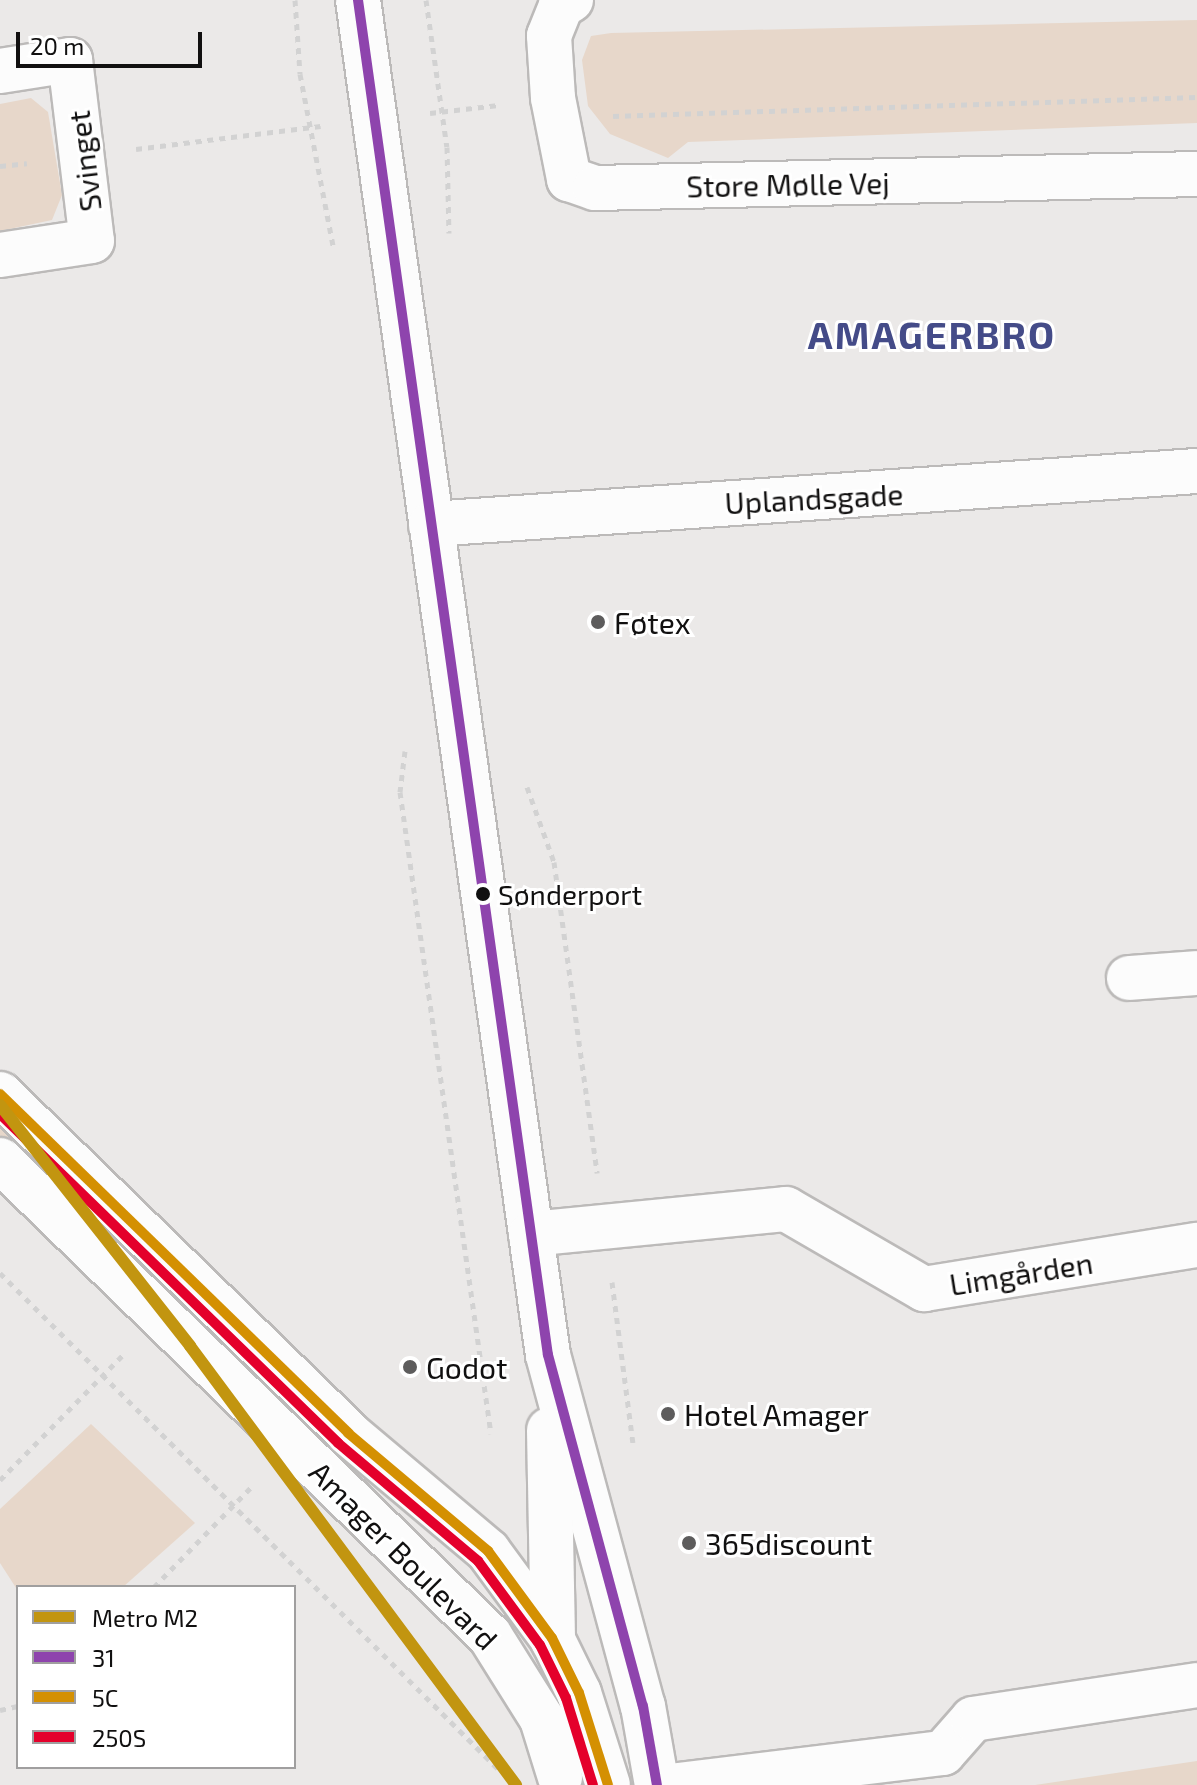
<!DOCTYPE html>
<html>
<head>
<meta charset="utf-8">
<style>
  body { margin:0 }
  #map { position:relative; width:1197px; height:1785px; overflow:hidden; background:#ebe9e8; font-family:"Exo 2",sans-serif }
  div>[style] { position:absolute }
  .green>* { inset:0; background:#e7d7ca }
  .path>* { height:5px; margin-top:-2.5px; transform-origin:0; background:repeating-linear-gradient(90deg,#d2d2d2 0 6px,transparent 0 12px) }
  .roads { filter:drop-shadow(2px 0 #bcbab9) drop-shadow(-2px 0 #bcbab9) drop-shadow(0 2px #bcbab9) drop-shadow(0 -2px #bcbab9) }
  .minor>* { height:44px; margin:-22px; padding:0 22px; transform-origin:22px; border-radius:22px; background:#fcfcfc }
  .bus-1>* { height:10px; margin:-5px; padding:0 5px; transform-origin:5px; border-radius:5px; background:#8e44ad }
  .bus-2>* { height:10px; margin:-5px; padding:0 5px; transform-origin:5px; border-radius:5px; background:#d49002 }
  .bus-3>* { height:10px; margin:-5px; padding:0 5px; transform-origin:5px; border-radius:5px; background:#e4002b }
  .metro-1>* { height:12px; margin:-6px; padding:0 6px; transform-origin:6px; border-radius:6px; background:#c29510 }
  .dots>* { width:22px; height:22px; translate:-50% -50%; box-sizing:border-box; border:4px solid #fff; border-radius:50% }
  span { translate:-50% -50%; white-space:nowrap; text-align:center; line-height:1.15; -webkit-text-stroke:6px #fff; paint-order:stroke }
  .bus-label { font-size:28px; color:#111010 }
  .left { translate:0 -50%; text-align:left }
  .street-label { font-size:30px; color:#111010 }
  .poi-label { font-size:30px; color:#111010 }
  .district-label { font-size:38px; color:#444b88; font-weight:700; letter-spacing:2px }
  .legend { position:absolute; left:16px; top:1585px; width:280px; height:184px; box-sizing:border-box; background:#fff; border:2px solid #a09f9f; margin:0; padding:10px 14px; list-style:none; font-size:24px; color:#111010 }
  .legend li { display:flex; align-items:center; gap:16px; height:40px }
  .legend b { width:40px; border:2px solid #a09f9f }
  .scale { position:absolute; left:16px; top:32px; width:186px; height:36px; box-sizing:border-box; border:4px solid #111010; border-top:0; padding-left:10px; font-size:24px; line-height:28px; white-space:nowrap; color:#111010; -webkit-text-stroke:6px #fff; paint-order:stroke }
</style>
</head>
<body>
<div id="map">
  <div class="green">
    <i style="clip-path:polygon(1197px 20px,1197px 123px,688px 142px,668px 158px,610px 134px,588px 106px,582px 60px,591px 36px,611px 33px)"></i>
    <i style="clip-path:polygon(31px 98px,48px 112px,62px 195px,52px 220px,0 231px,0 104px)"></i>
    <i style="clip-path:polygon(0 1112px,166px 1276px,150px 1290px,0 1144px)"></i>
    <i style="clip-path:polygon(91px 1424px,195px 1523px,123px 1587px,18px 1591px,0 1563px,0 1509px)"></i>
    <i style="clip-path:polygon(1197px 1761px,1197px 1785px,1035px 1785px)"></i>
  </div>
  <div class="path">
    <i style="left:295px;top:0;width:74px;rotate:86.1deg"></i>
    <i style="left:300px;top:74px;width:179px;rotate:79.1deg"></i>
    <i style="left:426px;top:0;width:148px;rotate:81.9deg"></i>
    <i style="left:447px;top:147px;width:86px;rotate:88.7deg"></i>
    <i style="left:430px;top:113px;width:69px;rotate:-6.6deg"></i>
    <i style="left:613px;top:116px;width:584px;rotate:-1.86deg"></i>
    <i style="left:136px;top:149px;width:186px;rotate:-7.1deg"></i>
    <i style="left:0;top:166px;width:27px;rotate:-6deg"></i>
    <i style="left:405px;top:751px;width:41px;rotate:97deg"></i>
    <i style="left:400px;top:792px;width:648px;rotate:81.93deg"></i>
    <i style="left:527px;top:787px;width:80px;rotate:70.2deg"></i>
    <i style="left:554px;top:862px;width:314px;rotate:82.1deg"></i>
    <i style="left:0;top:1273px;width:703px;rotate:44.88deg"></i>
    <i style="left:612px;top:1282px;width:162px;rotate:82.6deg"></i>
    <i style="left:0;top:1480px;width:177px;rotate:-45.5deg"></i>
    <i style="left:154px;top:1587px;width:144px;rotate:-45.8deg"></i>
    <i style="left:0;top:1710px;width:18px;rotate:-13deg"></i>
  </div>
  <div class="roads">
    <div class="minor">
      <i style="left:358px;top:0;width:1368px;rotate:82.02deg"></i>
      <i style="left:548px;top:1355px;width:364px;rotate:74.9deg"></i>
      <i style="left:643px;top:1706px;width:80px;rotate:80deg"></i>
      <i style="left:571px;top:0;width:12px;rotate:149deg"></i>
      <i style="left:561px;top:6px;width:32px;rotate:112deg"></i>
      <i style="left:549px;top:36px;width:62px;rotate:86.3deg"></i>
      <i style="left:553px;top:98px;width:83px;rotate:78.8deg"></i>
      <i style="left:569px;top:179px;width:28px;rotate:19deg"></i>
      <i style="left:595px;top:188px;width:602px;rotate:-1.33deg"></i>
      <i style="left:0;top:71px;width:71px;rotate:-8.9deg"></i>
      <i style="left:70px;top:60px;width:182px;rotate:83.1deg"></i>
      <i style="left:92px;top:241px;width:93px;rotate:171.3deg"></i>
      <i style="left:431px;top:524px;width:768px;rotate:-3.96deg"></i>
      <i style="left:1129px;top:978px;width:68px;rotate:-4.2deg"></i>
      <i style="left:0;top:1094px;width:486px;rotate:44.2deg"></i>
      <i style="left:348px;top:1433px;width:183px;rotate:40.1deg"></i>
      <i style="left:488px;top:1551px;width:108px;rotate:53.7deg"></i>
      <i style="left:552px;top:1638px;width:61px;rotate:63.9deg"></i>
      <i style="left:579px;top:1693px;width:96px;rotate:72.5deg"></i>
      <i style="left:0;top:1160px;width:683px;rotate:44.17deg"></i>
      <i style="left:490px;top:1636px;width:98px;rotate:57.9deg"></i>
      <i style="left:542px;top:1719px;width:61px;rotate:72.8deg"></i>
      <i style="left:531px;top:1234px;width:256px;rotate:-5.6deg"></i>
      <i style="left:786px;top:1209px;width:160px;rotate:30.1deg"></i>
      <i style="left:924px;top:1289px;width:277px;rotate:-9.2deg"></i>
      <i style="left:549px;top:1430px;width:211px;rotate:88.9deg"></i>
      <i style="left:678px;top:1785px;width:267px;rotate:-6.9deg"></i>
      <i style="left:943px;top:1753px;width:45px;rotate:-48.6deg"></i>
      <i style="left:973px;top:1719px;width:227px;rotate:-8.6deg"></i>
    </div>
  </div>
  <div class="bus-1">
    <i style="left:358px;top:0;width:1368px;rotate:82.02deg"></i>
    <i style="left:548px;top:1355px;width:364px;rotate:74.9deg"></i>
    <i style="left:643px;top:1706px;width:80px;rotate:80deg"></i>
  </div>
  <div class="bus-2">
    <i style="left:0;top:1094px;width:486px;rotate:44.2deg"></i>
    <i style="left:348px;top:1433px;width:183px;rotate:40.1deg"></i>
    <i style="left:488px;top:1551px;width:108px;rotate:53.7deg"></i>
    <i style="left:552px;top:1638px;width:61px;rotate:63.9deg"></i>
    <i style="left:579px;top:1693px;width:96px;rotate:72.5deg"></i>
  </div>
  <div class="bus-3">
    <i style="left:0;top:1114px;width:472px;rotate:44.2deg"></i>
    <i style="left:338px;top:1443px;width:183px;rotate:40.1deg"></i>
    <i style="left:478px;top:1561px;width:104px;rotate:53.6deg"></i>
    <i style="left:540px;top:1645px;width:59px;rotate:63.9deg"></i>
    <i style="left:566px;top:1698px;width:91px;rotate:72.8deg"></i>
  </div>
  <div class="metro-1">
    <i style="left:0;top:1105px;width:307px;rotate:51.7deg"></i>
    <i style="left:190px;top:1346px;width:547px;rotate:53.4deg"></i>
  </div>
  <div class="dots">
    <i style="left:598px;top:622px;background:#5d5c5c"></i>
    <i style="left:483px;top:894px;background:#111010"></i>
    <i style="left:410px;top:1367px;background:#5d5c5c"></i>
    <i style="left:668px;top:1414px;background:#5d5c5c"></i>
    <i style="left:689px;top:1543px;background:#5d5c5c"></i>
  </div>
  <div class="bus-label">
    <span class="left" style="left:498px;top:894px">Sønderport</span>
  </div>
  <div class="street-label">
    <span style="left:84px;top:161px;rotate:-97deg">Svinget</span>
    <span style="left:788px;top:184px;rotate:-1deg">Store Mølle Vej</span>
    <span style="left:814px;top:498px;rotate:-3deg">Uplandsgade</span>
    <span style="left:1021px;top:1273px;rotate:-9deg">Limgården</span>
    <span style="left:404px;top:1555px;rotate:45deg">Amager Boulevard</span>
  </div>
  <div class="poi-label">
    <span class="left" style="left:614px;top:622px">Føtex</span>
    <span class="left" style="left:426px;top:1367px">Godot</span>
    <span class="left" style="left:684px;top:1414px">Hotel Amager</span>
    <span class="left" style="left:705px;top:1543px">365discount</span>
  </div>
  <div class="district-label">
    <span style="left:932px;top:335px">AMAGERBRO</span>
  </div>
  <ul class="legend">
  <li><b style="height:10px;background:#c29510"></b>Metro M2</li>
  <li><b style="height:10px;background:#8e44ad"></b>31</li>
  <li><b style="height:10px;background:#d49002"></b>5C</li>
  <li><b style="height:10px;background:#e4002b"></b>250S</li>
  </ul>
  <div class="scale">20 m</div>
</div>
</body>
</html>
